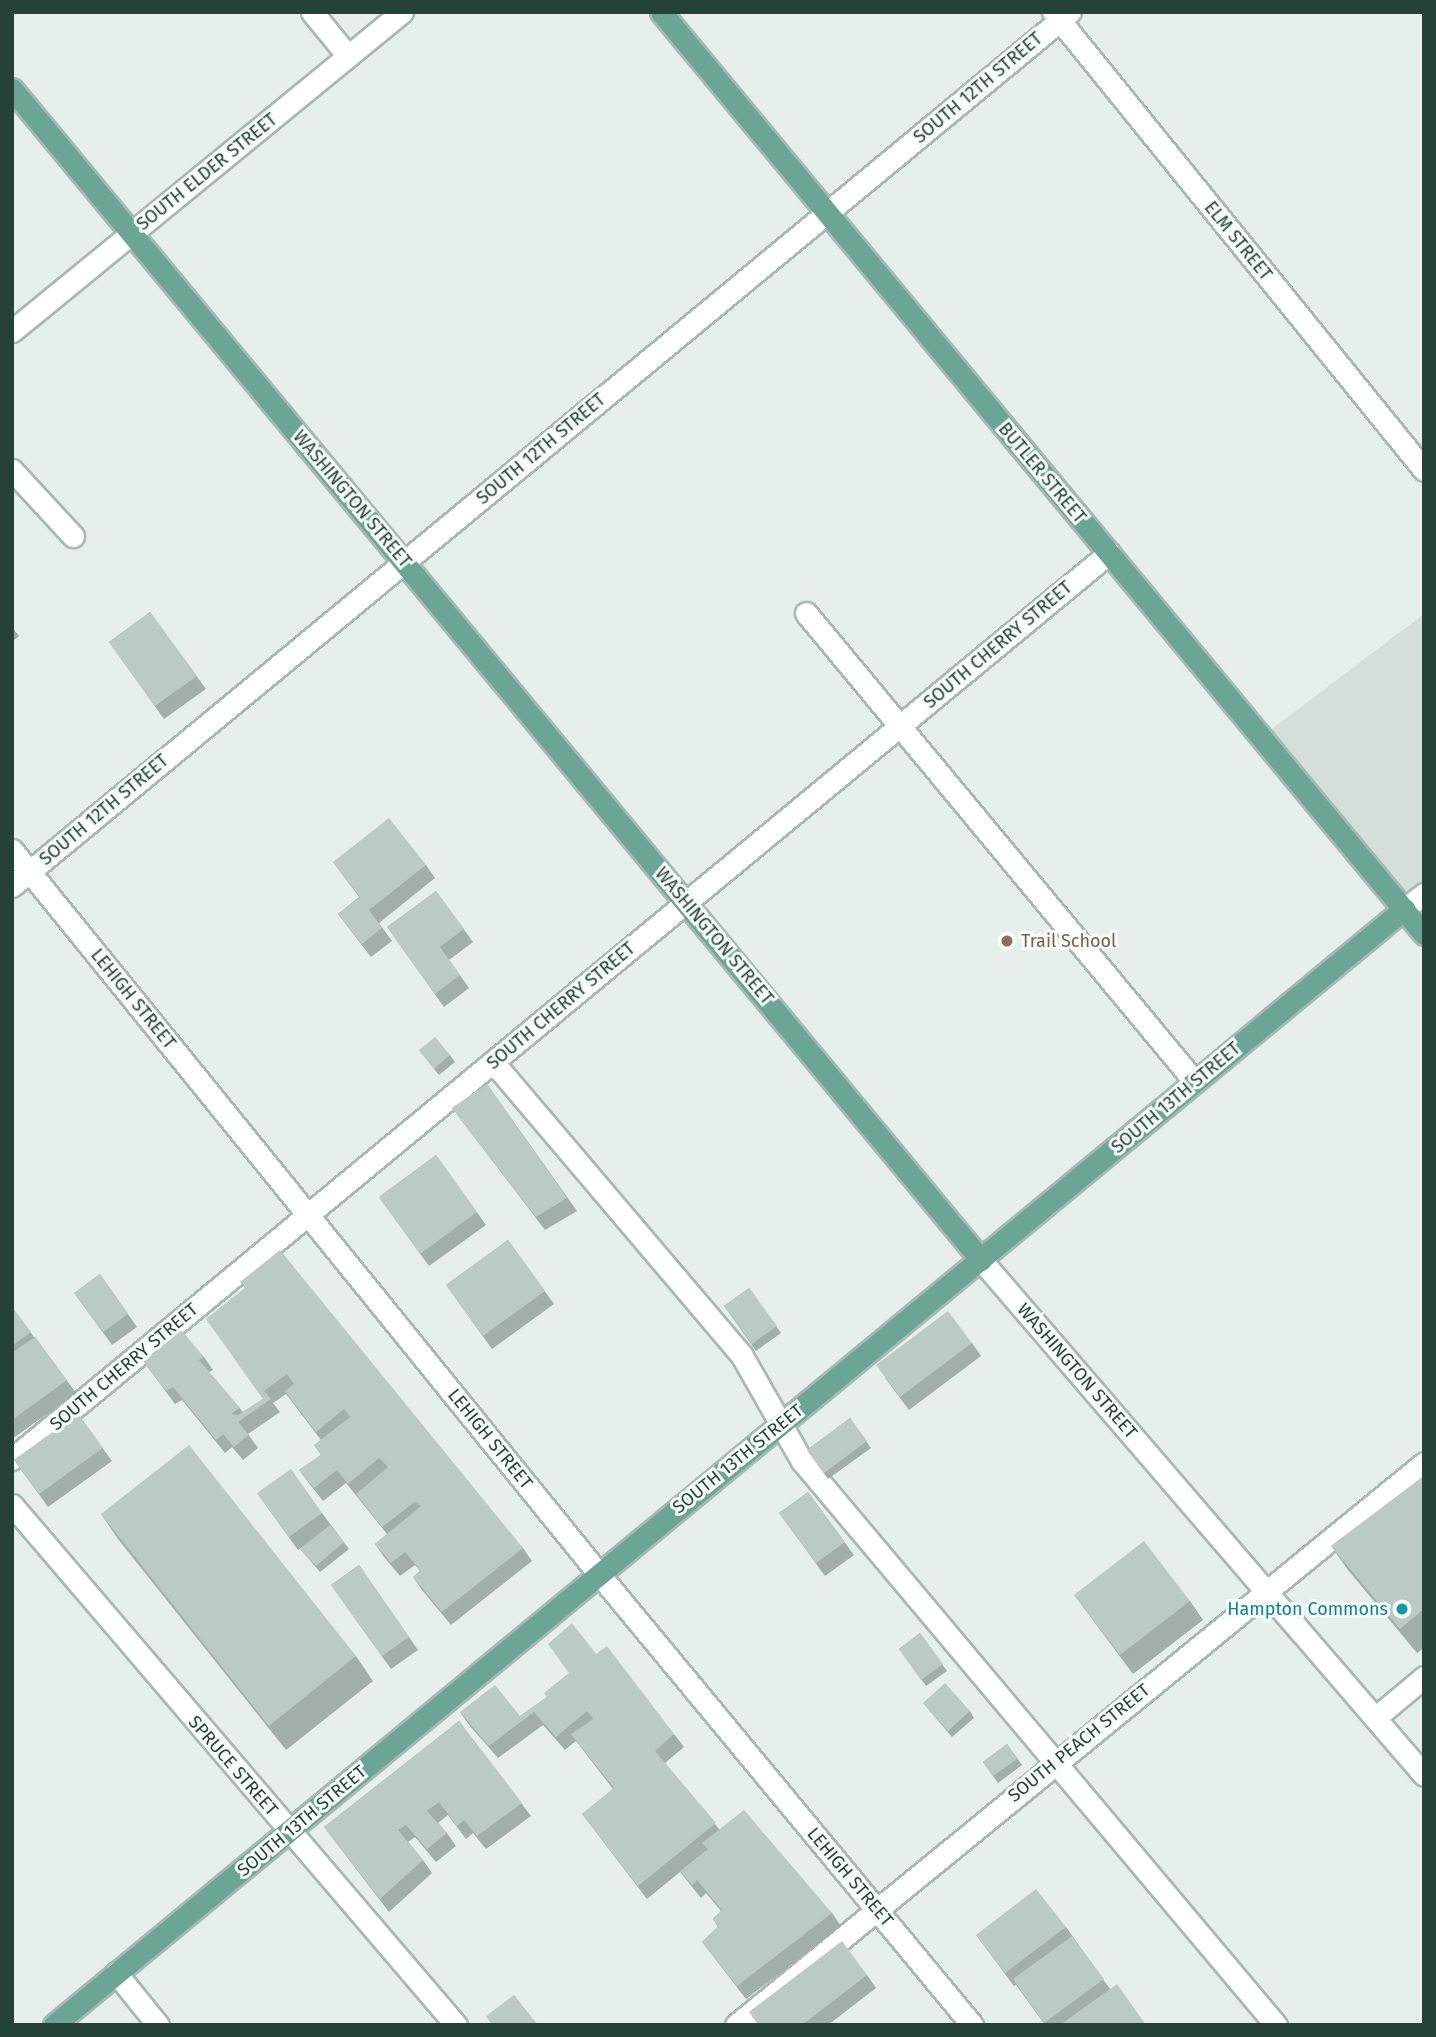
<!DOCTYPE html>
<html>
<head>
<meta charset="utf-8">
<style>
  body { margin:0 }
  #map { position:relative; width:1436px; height:2037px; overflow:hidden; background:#e6efeb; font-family:"Fira Sans",sans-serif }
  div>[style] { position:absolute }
  .built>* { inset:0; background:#d4dfda }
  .roads { filter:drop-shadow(2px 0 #a8b8b2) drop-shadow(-2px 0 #a8b8b2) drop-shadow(0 2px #a8b8b2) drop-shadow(0 -2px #a8b8b2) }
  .minor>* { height:21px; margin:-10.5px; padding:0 10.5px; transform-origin:10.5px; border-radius:10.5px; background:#fff }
  .major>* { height:21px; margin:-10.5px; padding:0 10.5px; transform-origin:10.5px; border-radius:10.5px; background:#6aa596 }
  .wall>* { inset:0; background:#a1aea9 }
  .building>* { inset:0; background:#bbcac4 }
  .dots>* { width:19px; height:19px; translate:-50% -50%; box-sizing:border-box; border:4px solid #f7fbf9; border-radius:50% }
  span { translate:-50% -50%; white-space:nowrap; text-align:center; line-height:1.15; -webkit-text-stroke:6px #f7fbf9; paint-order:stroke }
  .street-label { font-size:18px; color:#24423a }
  .education-label { font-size:18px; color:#785e54 }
  .left { translate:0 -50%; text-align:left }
  .culture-label { font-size:18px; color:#0d838f }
  .right { translate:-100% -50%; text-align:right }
  .frame { position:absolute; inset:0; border:14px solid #24423a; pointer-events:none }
</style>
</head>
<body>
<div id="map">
  <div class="built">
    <i style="clip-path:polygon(1424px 614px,1424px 889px,1397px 909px,1260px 738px)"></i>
  </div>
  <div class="roads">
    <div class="minor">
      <i style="left:312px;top:12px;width:57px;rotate:50.7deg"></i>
      <i style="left:1053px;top:12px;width:589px;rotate:50.99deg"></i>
      <i style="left:12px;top:331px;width:504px;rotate:-39.28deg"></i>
      <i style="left:12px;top:470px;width:90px;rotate:47.3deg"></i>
      <i style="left:806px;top:613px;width:609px;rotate:50.33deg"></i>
      <i style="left:12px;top:850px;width:931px;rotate:50.97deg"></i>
      <i style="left:598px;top:1573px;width:587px;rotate:50.39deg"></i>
      <i style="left:12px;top:886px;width:1372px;rotate:-39.56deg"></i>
      <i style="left:1404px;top:909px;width:25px;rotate:-37deg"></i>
      <i style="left:493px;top:1062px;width:385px;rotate:49.7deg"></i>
      <i style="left:742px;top:1356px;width:121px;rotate:60.3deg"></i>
      <i style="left:802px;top:1461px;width:737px;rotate:49.96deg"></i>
      <i style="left:981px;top:1260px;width:679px;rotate:49.3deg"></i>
      <i style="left:12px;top:1459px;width:1423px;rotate:-39.55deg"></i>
      <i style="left:12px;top:1505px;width:684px;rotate:49.51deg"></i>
      <i style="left:1375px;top:1718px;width:64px;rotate:-39.9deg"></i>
      <i style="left:116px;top:1973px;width:67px;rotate:51.1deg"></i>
      <i style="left:736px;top:2025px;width:888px;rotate:-39.24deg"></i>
    </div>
    <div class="major">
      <i style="left:661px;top:12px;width:1197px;rotate:50.39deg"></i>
      <i style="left:12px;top:89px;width:1520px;rotate:50.39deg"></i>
      <i style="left:54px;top:2025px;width:1752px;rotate:-39.58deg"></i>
    </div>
  </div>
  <div class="wall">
    <i style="clip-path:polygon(150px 612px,206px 689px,164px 719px,109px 642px)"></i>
    <i style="clip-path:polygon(12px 627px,19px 636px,12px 642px)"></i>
    <i style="clip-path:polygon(333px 862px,426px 865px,435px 878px,379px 923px,392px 941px,371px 957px,338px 914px,359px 897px)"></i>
    <i style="clip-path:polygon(436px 891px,473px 942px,449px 960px,469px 988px,444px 1007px,387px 927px)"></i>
    <i style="clip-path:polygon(419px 1050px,450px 1055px,455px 1062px,439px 1075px)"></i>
    <i style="clip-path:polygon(487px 1084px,577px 1211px,545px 1230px,452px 1108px)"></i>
    <i style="clip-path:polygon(436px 1155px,486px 1225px,429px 1266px,379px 1197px)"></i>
    <i style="clip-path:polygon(508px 1240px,554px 1304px,492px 1349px,446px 1285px)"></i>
    <i style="clip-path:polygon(100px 1274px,137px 1327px,112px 1345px,74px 1293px)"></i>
    <i style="clip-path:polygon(240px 1282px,523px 1548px,532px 1561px,451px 1625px,422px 1590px,413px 1577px,420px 1571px,415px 1565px,400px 1576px,384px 1557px,375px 1544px,387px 1534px,346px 1483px,323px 1501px,308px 1482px,299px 1470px,321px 1455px,314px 1445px,321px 1440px,286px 1394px,273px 1403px,280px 1412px,248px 1434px,258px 1448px,243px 1460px,232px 1447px,225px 1453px,182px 1400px,175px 1404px,143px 1361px,204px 1357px,213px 1370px,209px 1372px,243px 1412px,263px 1399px,245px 1288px)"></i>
    <i style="clip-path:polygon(749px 1288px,781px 1333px,756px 1351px,724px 1306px)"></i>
    <i style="clip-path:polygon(12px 1307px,34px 1337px,35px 1337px,76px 1393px,12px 1439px)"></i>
    <i style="clip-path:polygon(972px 1343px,981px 1356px,909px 1410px,885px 1378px)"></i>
    <i style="clip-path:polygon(78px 1414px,112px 1461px,48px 1507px,14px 1460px)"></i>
    <i style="clip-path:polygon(850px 1418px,871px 1448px,828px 1479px,807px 1450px)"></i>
    <i style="clip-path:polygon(1424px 1476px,1424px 1648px,1417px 1653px,1348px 1570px,1331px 1546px)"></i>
    <i style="clip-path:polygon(808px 1492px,854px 1555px,825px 1576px,779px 1513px)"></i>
    <i style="clip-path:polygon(257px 1493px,322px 1513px,349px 1549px,320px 1572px,300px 1549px,311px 1540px,298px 1550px)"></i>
    <i style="clip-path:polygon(101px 1514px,356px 1656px,373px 1681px,286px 1750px,118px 1539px)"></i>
    <i style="clip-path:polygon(359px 1565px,418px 1650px,391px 1669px,331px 1585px)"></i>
    <i style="clip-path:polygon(1074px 1595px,1190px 1601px,1203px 1620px,1133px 1674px)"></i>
    <i style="clip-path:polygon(920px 1633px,947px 1671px,926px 1686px,899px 1649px)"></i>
    <i style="clip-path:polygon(596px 1654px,674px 1734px,684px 1747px,665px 1763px,719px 1829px,832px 1913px,841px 1926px,746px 1999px,702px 1942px,718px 1927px,713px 1919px,721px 1911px,706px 1893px,701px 1898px,680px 1872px,647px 1899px,582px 1814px,613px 1789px,576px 1741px,565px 1750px,543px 1725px,498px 1758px,469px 1725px,460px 1712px,520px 1716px,547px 1697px)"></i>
    <i style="clip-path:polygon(923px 1703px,970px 1711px,974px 1718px,952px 1737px)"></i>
    <i style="clip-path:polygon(459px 1721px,531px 1816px,486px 1849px,473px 1833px,466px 1839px,448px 1815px,438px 1823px,447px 1833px,456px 1846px,436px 1862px,415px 1837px,408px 1842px,423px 1860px,432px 1873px,389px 1912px,324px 1827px)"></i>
    <i style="clip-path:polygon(1007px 1744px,1022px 1765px,998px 1783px,983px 1762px)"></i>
    <i style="clip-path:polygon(1066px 1927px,1110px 1989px,1146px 2025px,1045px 2025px,1016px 1985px,1014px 1986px,976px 1935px)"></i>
    <i style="clip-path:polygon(867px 1975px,876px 1988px,828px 2025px,757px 2025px)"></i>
  </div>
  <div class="building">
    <i style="clip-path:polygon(150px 612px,197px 676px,155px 706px,109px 642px)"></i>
    <i style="clip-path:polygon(389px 818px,426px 865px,369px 910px,382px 928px,362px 944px,338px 914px,360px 897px,333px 862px)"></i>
    <i style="clip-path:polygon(436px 891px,464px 929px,440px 947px,460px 975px,435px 994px,387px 927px)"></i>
    <i style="clip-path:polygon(435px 1037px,450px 1055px,434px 1069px,419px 1050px)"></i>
    <i style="clip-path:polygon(487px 1084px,567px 1198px,536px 1217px,452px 1108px)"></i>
    <i style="clip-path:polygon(436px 1155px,477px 1212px,420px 1254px,379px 1197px)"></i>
    <i style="clip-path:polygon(508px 1240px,545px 1291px,483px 1336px,446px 1285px)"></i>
    <i style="clip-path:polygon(280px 1250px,523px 1548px,442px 1612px,413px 1577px,421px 1571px,405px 1552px,391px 1563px,375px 1544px,421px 1506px,415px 1502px,382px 1527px,356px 1494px,388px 1467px,379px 1458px,348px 1484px,337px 1470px,314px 1488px,299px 1470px,321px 1455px,314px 1445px,350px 1417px,344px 1409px,316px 1432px,285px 1391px,294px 1384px,287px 1374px,264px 1391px,271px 1399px,238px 1422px,249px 1435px,234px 1447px,223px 1434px,216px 1440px,173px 1387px,166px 1391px,143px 1361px,181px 1330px,204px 1357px,199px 1360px,240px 1408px,231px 1414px,238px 1415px,263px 1399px,206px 1319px,246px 1287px,240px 1282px)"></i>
    <i style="clip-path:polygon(100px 1274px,128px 1314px,103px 1332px,74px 1293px)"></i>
    <i style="clip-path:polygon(749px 1288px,777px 1326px,752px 1344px,724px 1306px)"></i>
    <i style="clip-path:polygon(12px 1307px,31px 1332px,12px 1346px)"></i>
    <i style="clip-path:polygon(948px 1311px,972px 1343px,900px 1397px,876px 1365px)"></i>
    <i style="clip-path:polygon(35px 1337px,67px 1380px,12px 1420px,12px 1353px)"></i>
    <i style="clip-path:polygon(78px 1414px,103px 1448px,39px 1494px,14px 1460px)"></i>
    <i style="clip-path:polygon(850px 1418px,867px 1441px,824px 1473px,807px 1450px)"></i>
    <i style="clip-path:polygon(189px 1445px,356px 1656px,269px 1726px,101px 1514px)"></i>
    <i style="clip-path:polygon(291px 1469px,322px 1513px,289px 1537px,257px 1493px)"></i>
    <i style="clip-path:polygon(1424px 1476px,1424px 1609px,1400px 1629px,1331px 1546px)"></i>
    <i style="clip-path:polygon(808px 1492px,845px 1542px,816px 1563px,779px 1513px)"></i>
    <i style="clip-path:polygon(330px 1525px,344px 1542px,316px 1566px,300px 1549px)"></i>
    <i style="clip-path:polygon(1144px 1541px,1190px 1601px,1120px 1655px,1074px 1595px)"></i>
    <i style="clip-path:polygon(359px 1565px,409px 1637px,382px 1656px,331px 1585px)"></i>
    <i style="clip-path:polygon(572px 1623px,596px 1654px,607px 1646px,674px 1734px,655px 1751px,716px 1823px,638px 1886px,582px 1814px,614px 1788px,571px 1734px,593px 1719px,587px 1711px,556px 1737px,534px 1712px,489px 1746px,460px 1712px,495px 1685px,520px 1716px,547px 1697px,544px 1693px,569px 1673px,548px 1644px)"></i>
    <i style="clip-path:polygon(920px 1633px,943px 1664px,921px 1680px,899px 1649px)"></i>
    <i style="clip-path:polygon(945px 1683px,970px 1711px,948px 1731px,923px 1703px)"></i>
    <i style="clip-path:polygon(459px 1721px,522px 1803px,477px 1836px,464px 1820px,457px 1826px,439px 1802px,427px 1811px,447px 1833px,427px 1849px,406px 1825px,398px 1830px,423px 1860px,380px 1899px,324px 1827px)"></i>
    <i style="clip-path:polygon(1007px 1744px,1017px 1759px,993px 1776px,983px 1762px)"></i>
    <i style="clip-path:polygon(744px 1810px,832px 1913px,737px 1986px,702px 1942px,718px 1926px,713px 1919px,722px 1910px,697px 1880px,692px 1885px,680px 1871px,708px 1849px,702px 1843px)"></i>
    <i style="clip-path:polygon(1036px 1889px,1066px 1927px,1005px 1973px,976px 1935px)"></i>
    <i style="clip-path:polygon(1072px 1936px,1104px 1979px,1044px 2023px,1013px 1979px)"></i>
    <i style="clip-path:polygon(842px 1941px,867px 1975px,802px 2025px,758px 2025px,749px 2012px)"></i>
    <i style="clip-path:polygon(1117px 1984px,1146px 2025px,1060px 2025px)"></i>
    <i style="clip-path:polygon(514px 1995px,538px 2025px,492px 2025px,486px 2016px)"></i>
  </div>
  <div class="dots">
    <i style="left:1007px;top:941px;background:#8d6e63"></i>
    <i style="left:1402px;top:1609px;background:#0f9aa8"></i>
  </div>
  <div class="street-label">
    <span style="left:978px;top:88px;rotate:-40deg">SOUTH 12TH STREET</span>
    <span style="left:207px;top:172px;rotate:-39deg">SOUTH ELDER STREET</span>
    <span style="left:1238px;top:241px;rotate:51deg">ELM STREET</span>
    <span style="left:541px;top:449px;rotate:-40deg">SOUTH 12TH STREET</span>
    <span style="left:1042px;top:473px;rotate:50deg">BUTLER STREET</span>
    <span style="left:352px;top:499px;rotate:50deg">WASHINGTON STREET</span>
    <span style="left:998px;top:645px;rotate:-40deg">SOUTH CHERRY STREET</span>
    <span style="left:104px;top:810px;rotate:-40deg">SOUTH 12TH STREET</span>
    <span style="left:714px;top:936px;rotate:50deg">WASHINGTON STREET</span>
    <span style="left:133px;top:999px;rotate:51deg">LEHIGH STREET</span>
    <span style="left:561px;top:1006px;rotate:-40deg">SOUTH CHERRY STREET</span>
    <span style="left:1176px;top:1098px;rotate:-40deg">SOUTH 13TH STREET</span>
    <span style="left:124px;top:1367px;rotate:-40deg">SOUTH CHERRY STREET</span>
    <span style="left:1077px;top:1371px;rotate:49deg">WASHINGTON STREET</span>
    <span style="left:490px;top:1439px;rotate:51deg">LEHIGH STREET</span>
    <span style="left:738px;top:1459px;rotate:-39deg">SOUTH 13TH STREET</span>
    <span style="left:1079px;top:1743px;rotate:-39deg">SOUTH PEACH STREET</span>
    <span style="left:233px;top:1766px;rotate:49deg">SPRUCE STREET</span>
    <span style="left:302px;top:1821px;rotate:-40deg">SOUTH 13TH STREET</span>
    <span style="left:850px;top:1877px;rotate:50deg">LEHIGH STREET</span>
  </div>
  <div class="education-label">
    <span class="left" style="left:1021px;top:941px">Trail School</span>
  </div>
  <div class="culture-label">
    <span class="right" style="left:1388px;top:1609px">Hampton Commons</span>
  </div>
  <div class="frame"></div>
</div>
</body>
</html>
